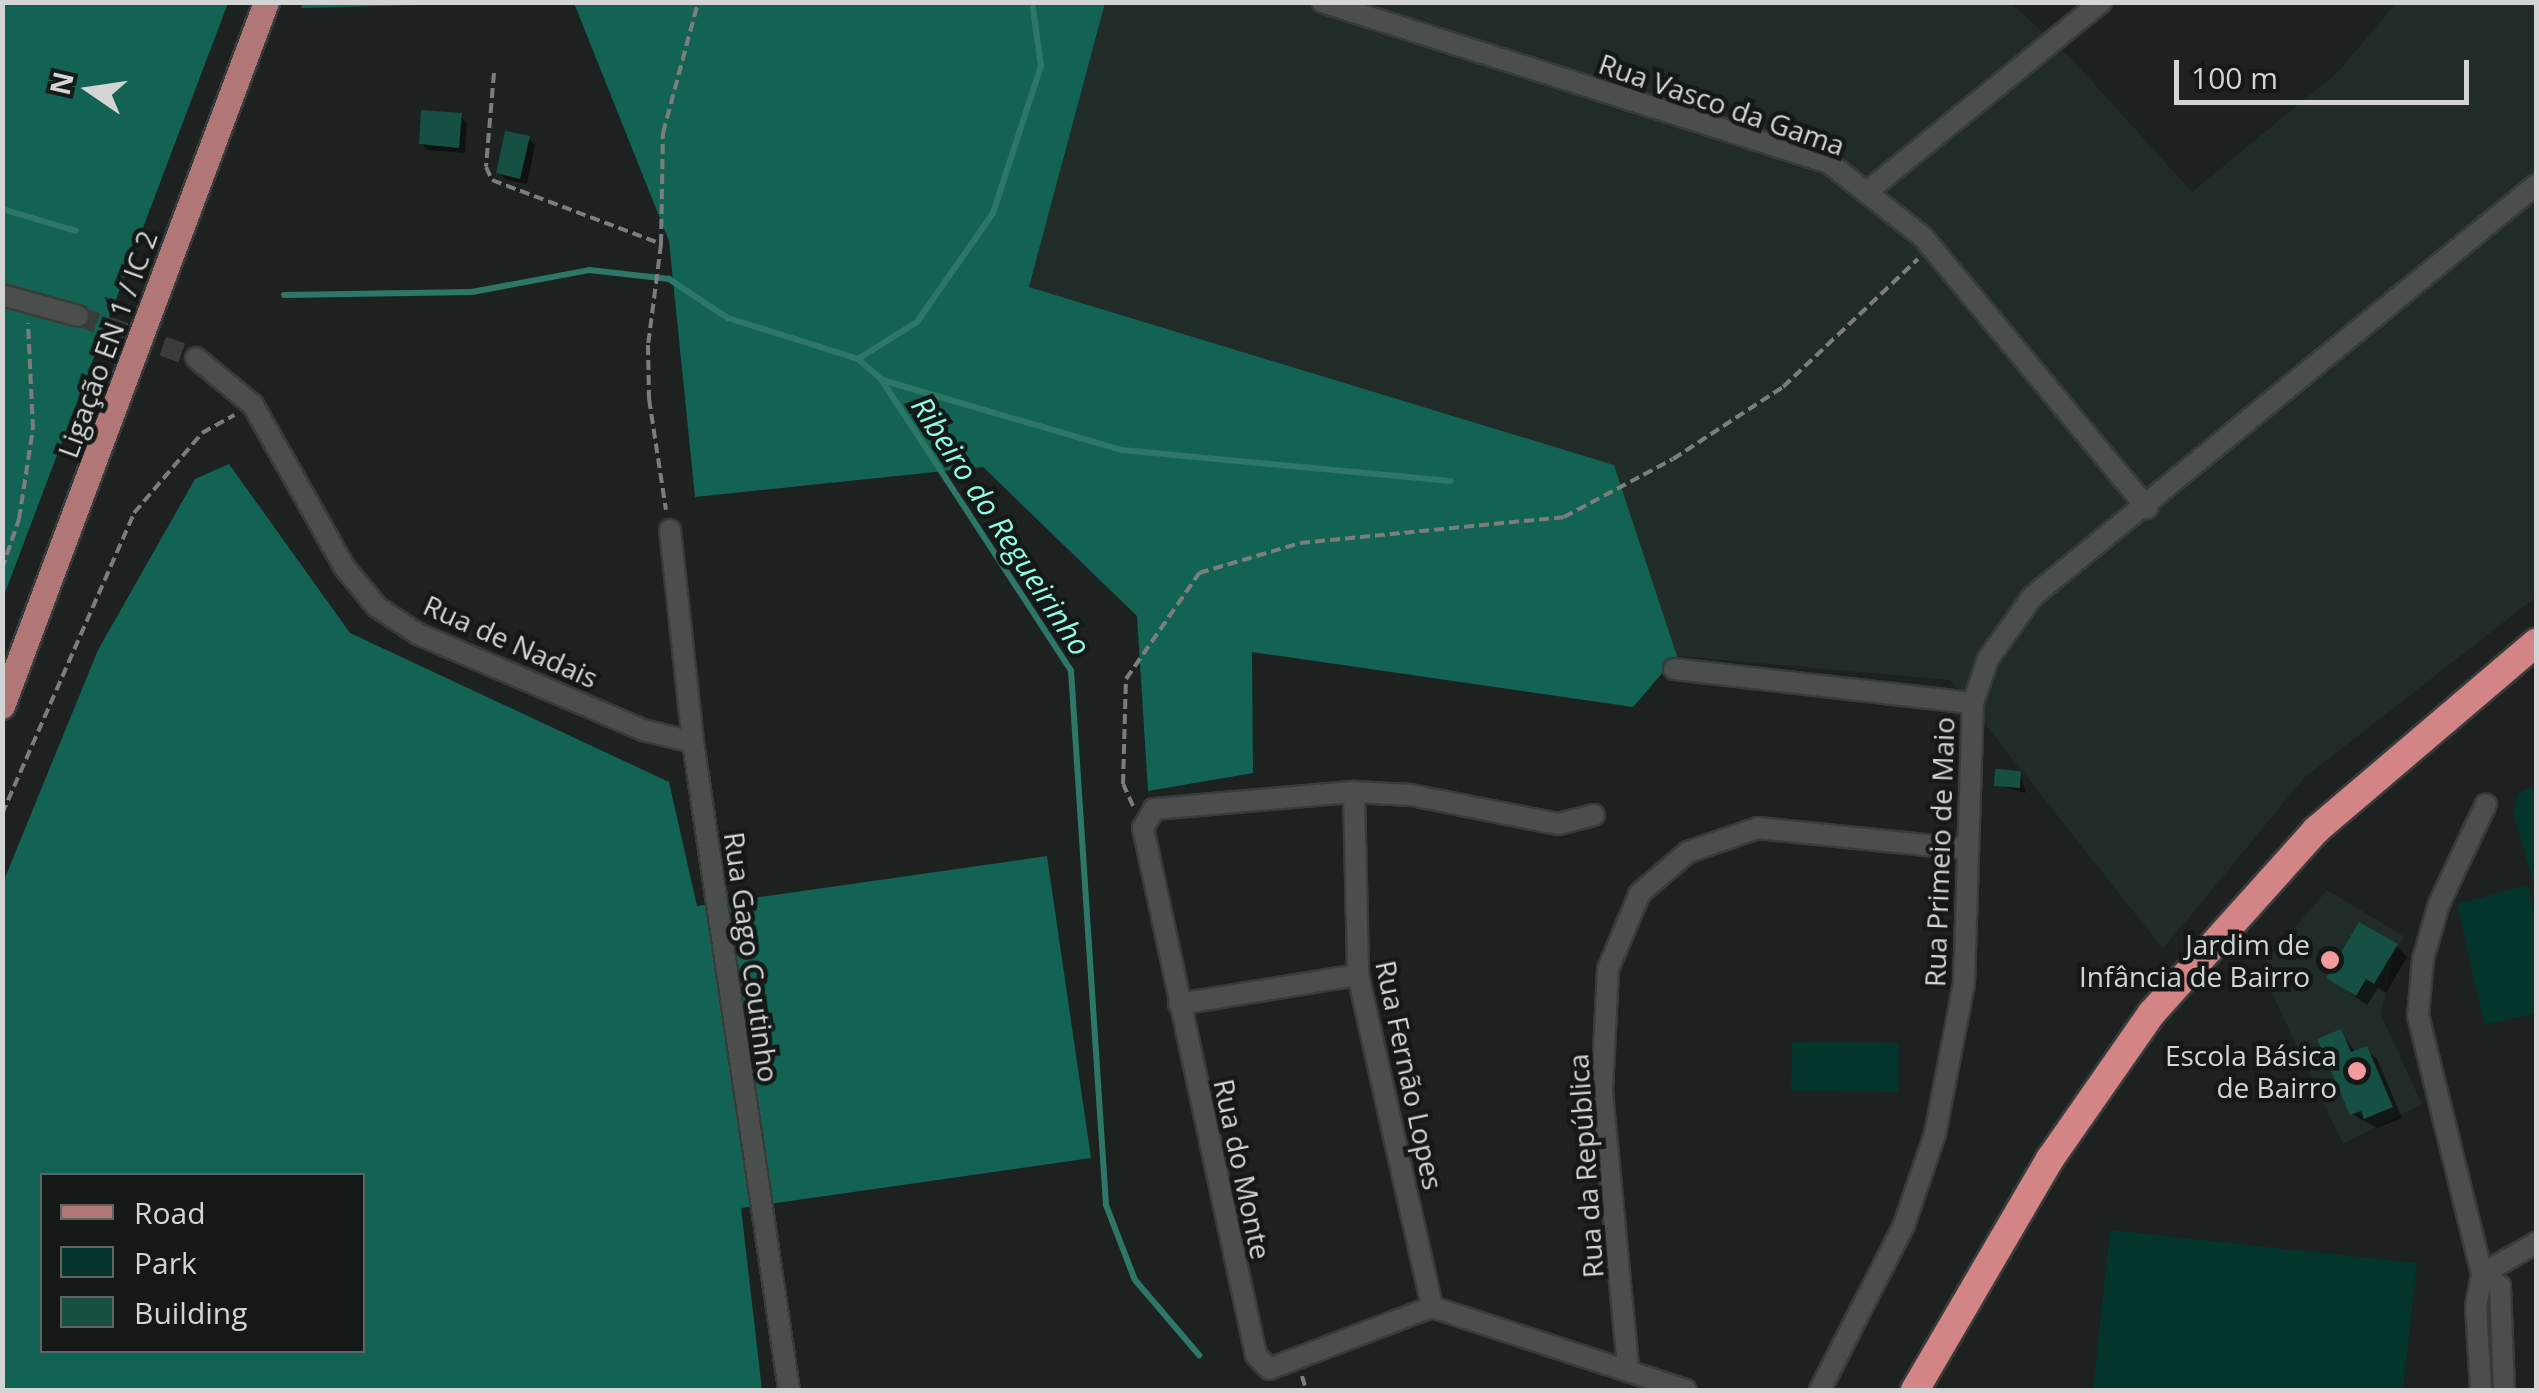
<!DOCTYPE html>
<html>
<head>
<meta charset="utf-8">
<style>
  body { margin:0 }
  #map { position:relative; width:2539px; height:1393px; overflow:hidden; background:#1d2120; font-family:"Open Sans",sans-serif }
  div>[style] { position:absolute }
  .built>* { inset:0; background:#212b28 }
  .green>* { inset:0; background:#03352d }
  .forest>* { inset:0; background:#126354 }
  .shadow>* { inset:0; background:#0007 }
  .stream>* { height:6px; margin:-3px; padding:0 3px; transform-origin:3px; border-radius:3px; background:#2d7768 }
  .building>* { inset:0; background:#165044 }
  .minor-tunnel>* { height:20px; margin-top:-10px; transform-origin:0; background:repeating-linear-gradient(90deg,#383c3b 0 20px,transparent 0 30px) }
  .path>* { height:4px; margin-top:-2px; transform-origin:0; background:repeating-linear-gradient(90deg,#7b7e7d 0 10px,transparent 0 15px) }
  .roads { filter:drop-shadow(2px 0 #383b3a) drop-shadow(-2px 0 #383b3a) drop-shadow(0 2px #383b3a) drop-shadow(0 -2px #383b3a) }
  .minor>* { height:20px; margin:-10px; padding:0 10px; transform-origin:10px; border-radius:10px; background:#4a4e4d }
  .primary>* { height:25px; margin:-12.5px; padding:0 12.5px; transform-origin:12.5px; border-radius:12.5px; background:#b17676 }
  .trunk>* { height:28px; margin:-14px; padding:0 14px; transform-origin:14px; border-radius:14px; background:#d38484 }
  .dots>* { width:28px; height:28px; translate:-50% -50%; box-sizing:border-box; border:5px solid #141817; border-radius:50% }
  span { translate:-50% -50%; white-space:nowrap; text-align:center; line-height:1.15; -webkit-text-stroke:9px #141817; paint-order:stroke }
  .street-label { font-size:28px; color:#d2d5d4 }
  .poi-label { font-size:28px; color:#d2d5d4 }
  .right { translate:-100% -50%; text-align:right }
  .water-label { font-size:30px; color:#8ffce3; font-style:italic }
  .frame { position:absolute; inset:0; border:5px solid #d2d5d4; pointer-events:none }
  .legend { position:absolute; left:40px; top:1173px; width:325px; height:180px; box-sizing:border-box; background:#141817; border:2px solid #606463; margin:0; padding:12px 18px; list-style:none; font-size:30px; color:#d2d5d4 }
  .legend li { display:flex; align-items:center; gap:20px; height:50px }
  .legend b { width:50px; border:2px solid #606463 }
  .north { position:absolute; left:40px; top:40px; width:100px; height:100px; -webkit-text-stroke:8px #141817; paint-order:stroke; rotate:283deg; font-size:28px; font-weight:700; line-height:40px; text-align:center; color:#d2d5d4 }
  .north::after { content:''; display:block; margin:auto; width:35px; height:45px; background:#d2d5d4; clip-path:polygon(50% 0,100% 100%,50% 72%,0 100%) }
  .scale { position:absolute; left:2174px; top:60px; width:295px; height:45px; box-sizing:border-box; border:5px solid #d2d5d4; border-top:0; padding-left:12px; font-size:30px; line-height:35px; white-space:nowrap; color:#d2d5d4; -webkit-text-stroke:8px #141817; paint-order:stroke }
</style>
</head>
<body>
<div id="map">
  <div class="built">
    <i style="clip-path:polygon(1105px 3px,2011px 3px,2071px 58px,2192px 192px,2338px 72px,2396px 3px,2536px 3px,2536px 597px,2304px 778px,2163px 949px,1950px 680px,1677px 656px,1614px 465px,1029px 287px)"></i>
    <i style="clip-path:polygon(2327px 890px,2405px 937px,2394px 953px,2381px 1015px,2422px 1104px,2343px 1144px,2260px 968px)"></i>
  </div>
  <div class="green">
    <i style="clip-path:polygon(2536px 786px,2536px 891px,2513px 813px,2518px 793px)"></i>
    <i style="clip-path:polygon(2528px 885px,2536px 924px,2536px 1013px,2484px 1025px,2457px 904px)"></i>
    <i style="clip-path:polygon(1792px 1042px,1899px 1043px,1898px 1092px,1791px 1091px)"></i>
    <i style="clip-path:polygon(2110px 1230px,2417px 1263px,2403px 1390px,2093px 1390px)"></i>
  </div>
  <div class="forest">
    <i style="clip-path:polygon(3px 3px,228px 3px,3px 598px)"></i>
    <i style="clip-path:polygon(303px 3px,303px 2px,498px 3px,301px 8px)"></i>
    <i style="clip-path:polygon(574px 3px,1105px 3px,1029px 287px,1614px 465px,1677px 656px,1633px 707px,1252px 652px,1253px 773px,1148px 791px,1137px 616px,983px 467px,695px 497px,669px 241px)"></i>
    <i style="clip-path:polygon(evenodd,229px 464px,350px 633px,669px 782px,697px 906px,1047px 856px,1091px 1158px,741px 1208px,762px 1390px,3px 1390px,2px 885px,98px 650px,195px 479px,229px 464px,42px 1176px,362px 1176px,362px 1350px,42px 1350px,42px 1176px)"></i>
  </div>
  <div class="shadow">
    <i style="clip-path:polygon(460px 116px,467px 123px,465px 153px,428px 150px,421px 143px)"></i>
    <i style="clip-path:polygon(529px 139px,535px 145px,527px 184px,505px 179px,498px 172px)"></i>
    <i style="clip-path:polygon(2020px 773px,2026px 793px,1997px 785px)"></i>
    <i style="clip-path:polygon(2396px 946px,2407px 957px,2386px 993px,2378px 988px,2367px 1005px,2329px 978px)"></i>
    <i style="clip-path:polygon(2341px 1032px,2356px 1053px,2366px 1049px,2377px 1059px,2402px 1118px,2377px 1128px,2352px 1114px)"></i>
  </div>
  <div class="stream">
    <i style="left:2px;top:209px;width:77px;rotate:16.6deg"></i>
    <i style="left:284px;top:295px;width:188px;rotate:-0.9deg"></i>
    <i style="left:472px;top:292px;width:119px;rotate:-10.6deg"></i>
    <i style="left:589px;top:270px;width:81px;rotate:6.4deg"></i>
    <i style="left:669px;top:279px;width:71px;rotate:33.5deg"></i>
    <i style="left:728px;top:318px;width:136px;rotate:17.5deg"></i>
    <i style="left:858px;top:359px;width:30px;rotate:41deg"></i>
    <i style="left:881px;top:379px;width:348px;rotate:56.9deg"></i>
    <i style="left:1071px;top:671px;width:535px;rotate:86.25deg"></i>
    <i style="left:1106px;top:1205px;width:80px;rotate:68.9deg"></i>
    <i style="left:1135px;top:1280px;width:99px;rotate:49.5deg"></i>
    <i style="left:858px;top:359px;width:70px;rotate:-32.1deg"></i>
    <i style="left:917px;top:322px;width:133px;rotate:-55.1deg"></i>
    <i style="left:993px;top:213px;width:155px;rotate:-71.9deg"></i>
    <i style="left:1041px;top:66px;width:59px;rotate:-97.9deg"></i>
    <i style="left:882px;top:380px;width:250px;rotate:16.3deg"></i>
    <i style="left:1122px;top:450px;width:330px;rotate:5.4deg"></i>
  </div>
  <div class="building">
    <i style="clip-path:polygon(421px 110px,462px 113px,459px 148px,419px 144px)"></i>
    <i style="clip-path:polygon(505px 131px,530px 136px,520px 179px,496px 173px)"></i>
    <i style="clip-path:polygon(1995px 769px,2021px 771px,2020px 788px,1994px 786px)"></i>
    <i style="clip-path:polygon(2359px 922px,2398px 944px,2374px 984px,2366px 979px,2356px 996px,2326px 978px)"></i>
    <i style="clip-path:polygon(2341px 1029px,2351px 1052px,2367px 1046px,2393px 1107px,2364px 1119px,2361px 1111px,2350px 1115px,2317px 1039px)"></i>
  </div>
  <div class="minor-tunnel">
    <i style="left:78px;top:316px;width:125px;rotate:19.6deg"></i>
  </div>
  <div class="path">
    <i style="left:494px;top:73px;width:94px;rotate:94.9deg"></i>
    <i style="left:486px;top:167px;width:14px;rotate:65deg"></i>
    <i style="left:492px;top:180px;width:181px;rotate:20.7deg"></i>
    <i style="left:661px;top:244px;width:102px;rotate:97.3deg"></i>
    <i style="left:648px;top:345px;width:54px;rotate:88.9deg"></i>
    <i style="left:649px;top:399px;width:112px;rotate:81.3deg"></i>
    <i style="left:661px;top:244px;width:111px;rotate:-89deg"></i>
    <i style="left:663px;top:133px;width:136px;rotate:-75deg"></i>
    <i style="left:2px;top:569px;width:53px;rotate:-71.2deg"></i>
    <i style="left:19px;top:519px;width:91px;rotate:-81.2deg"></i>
    <i style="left:33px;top:429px;width:106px;rotate:-92.7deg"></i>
    <i style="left:1133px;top:806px;width:24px;rotate:-114deg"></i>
    <i style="left:1123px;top:784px;width:105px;rotate:-88.4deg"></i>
    <i style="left:1126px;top:679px;width:129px;rotate:-55.4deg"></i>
    <i style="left:1199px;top:573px;width:105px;rotate:-16.5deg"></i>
    <i style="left:1300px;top:543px;width:265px;rotate:-5.6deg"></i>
    <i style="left:1564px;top:517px;width:123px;rotate:-28deg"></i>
    <i style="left:1673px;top:459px;width:131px;rotate:-33.2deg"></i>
    <i style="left:1783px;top:387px;width:186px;rotate:-43.5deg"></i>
    <i style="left:2px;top:814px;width:329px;rotate:-66.3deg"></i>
    <i style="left:134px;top:513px;width:105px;rotate:-49.6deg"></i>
    <i style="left:202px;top:433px;width:37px;rotate:-29deg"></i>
    <i style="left:1302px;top:1376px;width:15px;rotate:74deg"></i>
  </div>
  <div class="roads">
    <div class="minor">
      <i style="left:1322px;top:2px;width:532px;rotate:17.62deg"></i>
      <i style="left:1829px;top:163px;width:120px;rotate:38.2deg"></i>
      <i style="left:1923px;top:237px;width:352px;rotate:50.4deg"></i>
      <i style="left:1869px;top:190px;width:299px;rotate:-39deg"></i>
      <i style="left:2px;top:295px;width:79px;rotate:15.4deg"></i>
      <i style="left:196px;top:358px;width:74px;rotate:39.5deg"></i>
      <i style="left:253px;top:405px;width:187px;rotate:60.6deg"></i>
      <i style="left:345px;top:568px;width:50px;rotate:50.6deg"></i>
      <i style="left:377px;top:607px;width:49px;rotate:33.4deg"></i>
      <i style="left:418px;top:634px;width:245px;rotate:23.1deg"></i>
      <i style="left:643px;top:730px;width:51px;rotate:13.5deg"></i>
      <i style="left:670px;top:530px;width:213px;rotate:83.8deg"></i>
      <i style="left:693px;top:742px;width:655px;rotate:81.57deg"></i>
      <i style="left:1674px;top:669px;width:301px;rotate:6.5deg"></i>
      <i style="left:1354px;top:792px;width:183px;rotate:88.7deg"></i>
      <i style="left:1358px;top:975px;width:340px;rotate:77.4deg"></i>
      <i style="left:1179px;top:1004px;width:181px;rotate:-9.2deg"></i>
      <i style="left:2482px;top:1274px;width:22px;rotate:34deg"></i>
      <i style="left:2500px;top:1286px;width:104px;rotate:87.8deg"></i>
      <i style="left:2482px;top:1274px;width:62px;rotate:-29.9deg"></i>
      <i style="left:1432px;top:1307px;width:174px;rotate:159.2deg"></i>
      <i style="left:1269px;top:1369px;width:19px;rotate:-133deg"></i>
      <i style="left:1256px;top:1355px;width:539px;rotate:-102.1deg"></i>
      <i style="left:1143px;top:828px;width:22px;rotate:-60deg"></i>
      <i style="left:1154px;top:809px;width:201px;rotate:-4.9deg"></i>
      <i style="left:1354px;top:792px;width:57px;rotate:3deg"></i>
      <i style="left:1411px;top:795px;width:150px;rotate:11.2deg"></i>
      <i style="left:1558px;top:824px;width:37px;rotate:-14deg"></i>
      <i style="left:1432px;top:1307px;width:267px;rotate:18.1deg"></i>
      <i style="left:1628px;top:1367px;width:276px;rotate:-95.4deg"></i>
      <i style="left:1602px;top:1092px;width:123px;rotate:-87.2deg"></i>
      <i style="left:1608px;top:969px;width:82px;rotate:-67.2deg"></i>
      <i style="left:1640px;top:893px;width:63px;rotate:-40.5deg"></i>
      <i style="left:1688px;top:852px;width:74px;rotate:-18.9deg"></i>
      <i style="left:1758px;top:828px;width:208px;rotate:5.8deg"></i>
      <i style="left:1820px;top:1390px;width:185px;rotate:-63deg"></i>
      <i style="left:1904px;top:1225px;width:96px;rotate:-71.2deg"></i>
      <i style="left:1935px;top:1134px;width:153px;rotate:-79.1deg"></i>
      <i style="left:1964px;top:984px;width:281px;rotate:-88.2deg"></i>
      <i style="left:1973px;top:703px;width:46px;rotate:-71.2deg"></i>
      <i style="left:1988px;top:659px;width:77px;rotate:-54.5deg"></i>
      <i style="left:2033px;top:596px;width:650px;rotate:-39.25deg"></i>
      <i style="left:2481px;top:1390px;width:84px;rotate:-93.4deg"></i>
      <i style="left:2476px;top:1306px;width:33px;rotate:-79deg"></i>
      <i style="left:2482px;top:1274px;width:266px;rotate:-103.9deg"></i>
      <i style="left:2418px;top:1016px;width:57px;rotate:-85deg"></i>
      <i style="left:2423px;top:959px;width:57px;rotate:-73.8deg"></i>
      <i style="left:2439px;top:904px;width:110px;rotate:-64.8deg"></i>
    </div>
    <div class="primary">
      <i style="left:2px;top:706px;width:752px;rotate:-69.44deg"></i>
    </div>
    <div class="trunk">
      <i style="left:1915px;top:1390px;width:268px;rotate:-59.7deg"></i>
      <i style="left:2050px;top:1159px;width:178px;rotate:-55.1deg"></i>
      <i style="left:2152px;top:1013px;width:246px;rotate:-48.1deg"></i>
      <i style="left:2316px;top:830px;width:289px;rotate:-40.4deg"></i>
    </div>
  </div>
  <div class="dots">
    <i style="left:2330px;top:960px;background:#f59b9b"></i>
    <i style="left:2357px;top:1071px;background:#f59b9b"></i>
  </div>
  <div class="street-label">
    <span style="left:1722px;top:104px;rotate:19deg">Rua Vasco da Gama</span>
    <span style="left:107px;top:344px;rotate:-70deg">Ligação EN 1 / IC 2</span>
    <span style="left:511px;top:641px;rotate:24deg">Rua de Nadais</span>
    <span style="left:1939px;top:852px;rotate:-88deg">Rua Primeio de Maio</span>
    <span style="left:752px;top:957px;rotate:82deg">Rua Gago Coutinho</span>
    <span style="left:1410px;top:1075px;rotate:78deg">Rua Fernão Lopes</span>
    <span style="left:1585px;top:1166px;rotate:-94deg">Rua da República</span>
    <span style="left:1243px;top:1169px;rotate:78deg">Rua do Monte</span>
  </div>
  <div class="poi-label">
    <span class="right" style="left:2310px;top:960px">Jardim de<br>Infância de Bairro</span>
    <span class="right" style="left:2337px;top:1071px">Escola Básica<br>de Bairro</span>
  </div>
  <div class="water-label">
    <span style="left:1001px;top:526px;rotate:57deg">Ribeiro do Regueirinho</span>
  </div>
  <div class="frame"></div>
  <ul class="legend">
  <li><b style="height:12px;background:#b17676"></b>Road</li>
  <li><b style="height:28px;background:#03352d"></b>Park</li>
  <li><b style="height:28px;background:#165044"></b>Building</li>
  </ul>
  <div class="north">N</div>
  <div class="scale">100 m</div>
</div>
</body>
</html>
